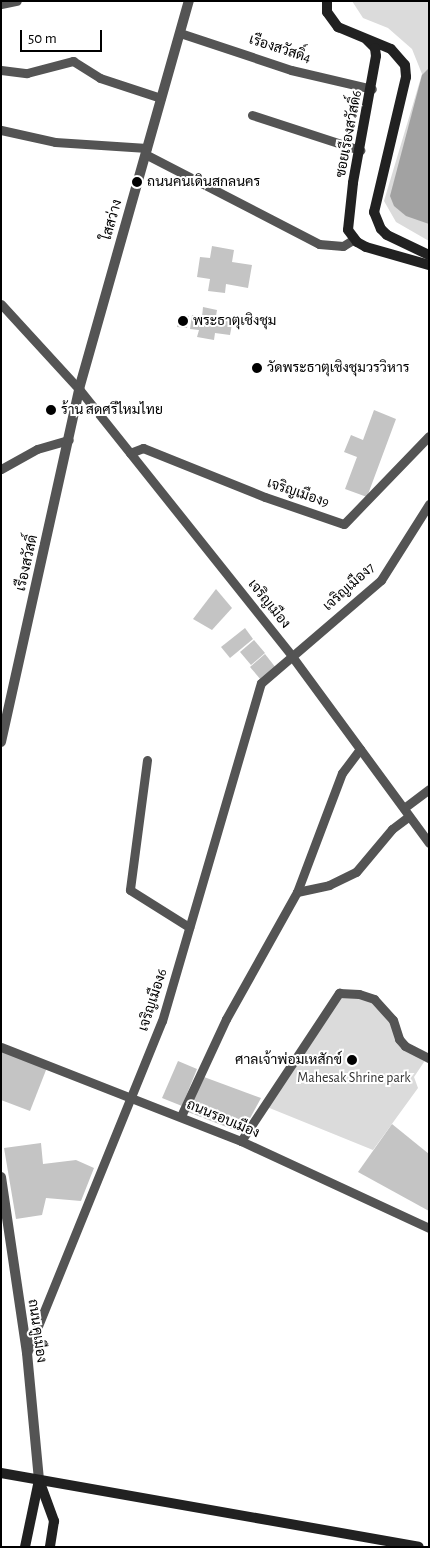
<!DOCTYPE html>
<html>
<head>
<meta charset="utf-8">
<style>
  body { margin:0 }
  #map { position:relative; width:430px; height:1548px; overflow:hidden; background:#fff; font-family:"Alegreya Sans",Sarabun,sans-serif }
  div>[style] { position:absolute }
  .green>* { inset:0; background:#dbdbdb }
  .water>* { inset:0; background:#a2a2a2 }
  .building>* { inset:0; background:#c4c4c4 }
  .minor>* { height:9px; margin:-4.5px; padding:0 4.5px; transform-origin:4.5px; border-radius:4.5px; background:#545454 }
  .tertiary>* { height:10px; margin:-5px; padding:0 5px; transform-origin:5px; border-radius:5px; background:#545454 }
  .secondary>* { height:10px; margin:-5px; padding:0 5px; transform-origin:5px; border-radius:5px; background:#212121 }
  .dots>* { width:14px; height:14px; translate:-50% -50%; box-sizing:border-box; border:2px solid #fff; border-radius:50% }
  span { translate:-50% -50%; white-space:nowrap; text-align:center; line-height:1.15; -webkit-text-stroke:4px #fff; paint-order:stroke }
  .street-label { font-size:14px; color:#000 }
  .poi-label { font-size:14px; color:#000 }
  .left { translate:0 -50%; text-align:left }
  .right { translate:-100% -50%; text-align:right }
  .park-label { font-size:14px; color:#323232 }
  .frame { position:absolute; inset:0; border:2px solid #000; pointer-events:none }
  .scale { position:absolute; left:20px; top:30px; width:82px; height:22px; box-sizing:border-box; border:2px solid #000; border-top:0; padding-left:6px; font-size:15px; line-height:18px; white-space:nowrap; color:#000; -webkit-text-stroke:4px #fff; paint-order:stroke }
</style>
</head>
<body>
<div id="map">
  <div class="green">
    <i style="clip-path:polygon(352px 1px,429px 1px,429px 241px,396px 222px,384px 201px,422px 74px,412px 49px,388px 28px,363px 18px)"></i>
    <i style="clip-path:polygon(342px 992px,368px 995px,387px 1012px,399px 1039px,426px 1059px,414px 1077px,418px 1088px,373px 1150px,267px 1107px)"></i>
  </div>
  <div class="water">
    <i style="clip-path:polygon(429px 68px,429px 224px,406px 216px,394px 206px,390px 196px,422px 75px)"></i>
  </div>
  <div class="building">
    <i style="clip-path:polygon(212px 246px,234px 250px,232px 262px,252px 265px,248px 288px,226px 284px,225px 293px,208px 291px,210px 279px,197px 277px,200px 257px,210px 258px)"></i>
    <i style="clip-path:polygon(203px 307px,217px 310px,216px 316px,233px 319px,230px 335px,215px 333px,214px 340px,197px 337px,199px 330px,190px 329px,192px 315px,202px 317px)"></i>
    <i style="clip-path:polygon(179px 315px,189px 316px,187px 328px,177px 327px)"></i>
    <i style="clip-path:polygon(374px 410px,396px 419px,367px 497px,345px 489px,357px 457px,344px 452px,351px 435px,363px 440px)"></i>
    <i style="clip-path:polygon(216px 589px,232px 608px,212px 630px,193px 619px)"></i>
    <i style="clip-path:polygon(245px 628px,253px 639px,230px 658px,221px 647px)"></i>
    <i style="clip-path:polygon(254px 640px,265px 653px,251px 665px,240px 652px)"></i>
    <i style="clip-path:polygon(265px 654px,276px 668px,261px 680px,250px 667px)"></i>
    <i style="clip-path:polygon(1px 1047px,48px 1065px,30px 1111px,1px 1100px)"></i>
    <i style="clip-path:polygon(178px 1061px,197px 1069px,182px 1106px,162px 1098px)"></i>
    <i style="clip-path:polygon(204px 1077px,261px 1098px,242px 1133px,188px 1112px)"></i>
    <i style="clip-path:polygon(392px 1124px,429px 1154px,429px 1211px,358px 1172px)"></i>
    <i style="clip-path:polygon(41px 1143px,43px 1164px,76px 1160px,94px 1168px,81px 1201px,46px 1198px,42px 1215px,16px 1219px,4px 1148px)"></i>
  </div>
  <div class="minor">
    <i style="left:1px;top:4px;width:16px;rotate:-11deg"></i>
    <i style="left:180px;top:33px;width:117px;rotate:18.4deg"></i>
    <i style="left:291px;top:70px;width:83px;rotate:13.2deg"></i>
    <i style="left:1px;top:70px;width:26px;rotate:7deg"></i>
    <i style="left:27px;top:73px;width:48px;rotate:-14.6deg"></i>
    <i style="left:73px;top:61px;width:32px;rotate:32deg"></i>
    <i style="left:100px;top:78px;width:64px;rotate:18.2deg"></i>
    <i style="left:252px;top:115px;width:114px;rotate:18deg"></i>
    <i style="left:1px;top:130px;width:55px;rotate:12.5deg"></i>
    <i style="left:55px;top:142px;width:92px;rotate:3.7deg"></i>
    <i style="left:145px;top:154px;width:196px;rotate:27.3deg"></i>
    <i style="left:319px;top:244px;width:24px;rotate:5deg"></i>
    <i style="left:343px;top:246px;width:13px;rotate:-32deg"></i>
    <i style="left:1px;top:304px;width:115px;rotate:47.5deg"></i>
    <i style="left:79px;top:389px;width:340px;rotate:51.4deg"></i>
    <i style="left:291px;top:655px;width:233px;rotate:53.7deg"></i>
    <i style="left:130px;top:453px;width:14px;rotate:-21deg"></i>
    <i style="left:143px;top:448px;width:131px;rotate:21.9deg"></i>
    <i style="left:265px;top:497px;width:83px;rotate:18.9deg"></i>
    <i style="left:344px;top:524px;width:122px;rotate:-46deg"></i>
    <i style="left:1px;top:469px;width:41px;rotate:-29.1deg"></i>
    <i style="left:37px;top:449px;width:33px;rotate:-16deg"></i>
    <i style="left:147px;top:760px;width:131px;rotate:97.5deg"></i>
    <i style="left:130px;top:890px;width:70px;rotate:32.1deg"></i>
    <i style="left:404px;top:808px;width:31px;rotate:-37deg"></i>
    <i style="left:297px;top:892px;width:33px;rotate:-12deg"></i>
    <i style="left:329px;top:885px;width:30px;rotate:-26deg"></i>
    <i style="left:356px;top:872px;width:56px;rotate:-50.1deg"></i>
    <i style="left:392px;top:829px;width:21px;rotate:-37deg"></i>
    <i style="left:1px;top:1047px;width:258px;rotate:21.4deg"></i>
    <i style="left:241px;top:1141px;width:207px;rotate:24.8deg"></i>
    <i style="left:181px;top:1116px;width:107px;rotate:-65.1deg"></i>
    <i style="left:226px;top:1019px;width:145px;rotate:-60.8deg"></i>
    <i style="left:297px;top:892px;width:127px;rotate:-69.3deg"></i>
    <i style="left:342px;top:773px;width:30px;rotate:-53deg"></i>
    <i style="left:241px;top:1141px;width:178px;rotate:-56.5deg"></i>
    <i style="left:339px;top:993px;width:20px;rotate:3deg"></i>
    <i style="left:359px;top:994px;width:16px;rotate:18deg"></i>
    <i style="left:374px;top:999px;width:28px;rotate:48deg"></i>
    <i style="left:393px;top:1020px;width:20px;rotate:72deg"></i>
    <i style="left:399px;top:1039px;width:9px;rotate:49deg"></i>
    <i style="left:405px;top:1046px;width:27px;rotate:27deg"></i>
    <i style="left:27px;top:1353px;width:358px;rotate:-67.9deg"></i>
    <i style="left:162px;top:1021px;width:352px;rotate:-73.7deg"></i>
    <i style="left:261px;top:683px;width:158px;rotate:-40.6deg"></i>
    <i style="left:381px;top:580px;width:90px;rotate:-57.7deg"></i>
  </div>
  <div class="tertiary">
    <i style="left:1px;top:742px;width:362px;rotate:-77.5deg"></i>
    <i style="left:79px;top:389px;width:403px;rotate:-74.2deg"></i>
    <i style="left:1px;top:1177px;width:178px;rotate:81.6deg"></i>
    <i style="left:27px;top:1353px;width:128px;rotate:84.6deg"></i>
  </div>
  <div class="secondary">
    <i style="left:327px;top:1px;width:11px;rotate:90deg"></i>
    <i style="left:327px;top:12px;width:19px;rotate:54deg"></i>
    <i style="left:338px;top:27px;width:57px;rotate:22.5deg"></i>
    <i style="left:391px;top:49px;width:21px;rotate:49deg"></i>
    <i style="left:405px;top:65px;width:12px;rotate:85deg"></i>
    <i style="left:406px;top:77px;width:139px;rotate:103.3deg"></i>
    <i style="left:374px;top:212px;width:18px;rotate:68deg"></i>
    <i style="left:381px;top:229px;width:8px;rotate:45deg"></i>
    <i style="left:387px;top:235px;width:47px;rotate:25.5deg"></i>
    <i style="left:367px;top:40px;width:11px;rotate:45deg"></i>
    <i style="left:375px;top:48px;width:8px;rotate:83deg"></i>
    <i style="left:376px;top:56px;width:129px;rotate:100.3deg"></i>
    <i style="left:353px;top:183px;width:47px;rotate:96.1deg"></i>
    <i style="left:348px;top:230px;width:15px;rotate:53deg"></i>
    <i style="left:357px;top:242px;width:10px;rotate:29deg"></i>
    <i style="left:366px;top:247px;width:66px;rotate:15.9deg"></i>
    <i style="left:1px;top:1473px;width:424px;rotate:10deg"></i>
    <i style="left:39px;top:1480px;width:44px;rotate:69.9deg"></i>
    <i style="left:54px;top:1521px;width:26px;rotate:99deg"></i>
    <i style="left:25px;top:1547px;width:68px;rotate:-78.2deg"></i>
  </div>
  <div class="dots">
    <i style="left:137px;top:182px;background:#000"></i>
    <i style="left:183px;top:321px;background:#000"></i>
    <i style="left:257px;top:368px;background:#000"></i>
    <i style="left:51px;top:410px;background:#000"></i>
    <i style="left:352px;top:1060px;background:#000"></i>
  </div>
  <div class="street-label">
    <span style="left:280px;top:49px;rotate:18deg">เรืองสวัสดิ์4</span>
    <span style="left:349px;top:134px;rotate:-79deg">ซอยเรืองสวัสดิ์6</span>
    <span style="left:112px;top:220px;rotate:-74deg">ใสสว่าง</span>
    <span style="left:298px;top:493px;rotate:19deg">เจริญเมือง9</span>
    <span style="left:27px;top:563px;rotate:-77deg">เรืองสวัสดิ์</span>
    <span style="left:349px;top:587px;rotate:-42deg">เจริญเมือง7</span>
    <span style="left:269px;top:604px;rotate:51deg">เจริญเมือง</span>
    <span style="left:153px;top:1000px;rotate:-72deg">เจริญเมือง6</span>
    <span style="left:223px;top:1119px;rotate:23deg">ถนนรอบเมือง</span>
    <span style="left:37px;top:1331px;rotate:82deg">ถนน คูเมือง</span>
  </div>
  <div class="poi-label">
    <span class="left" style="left:147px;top:182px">ถนนคนเดินสกลนคร</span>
    <span class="left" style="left:193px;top:321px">พระธาตุเชิงชุม</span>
    <span class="left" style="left:267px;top:368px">วัดพระธาตุเชิงชุมวรวิหาร</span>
    <span class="left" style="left:61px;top:410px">ร้าน สดศรีไหมไทย</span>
    <span class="right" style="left:342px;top:1060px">ศาลเจ้าพ่อมเหสักข์</span>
  </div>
  <div class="park-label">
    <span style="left:354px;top:1078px">Mahesak Shrine park</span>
  </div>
  <div class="frame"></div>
  <div class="scale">50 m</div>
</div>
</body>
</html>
